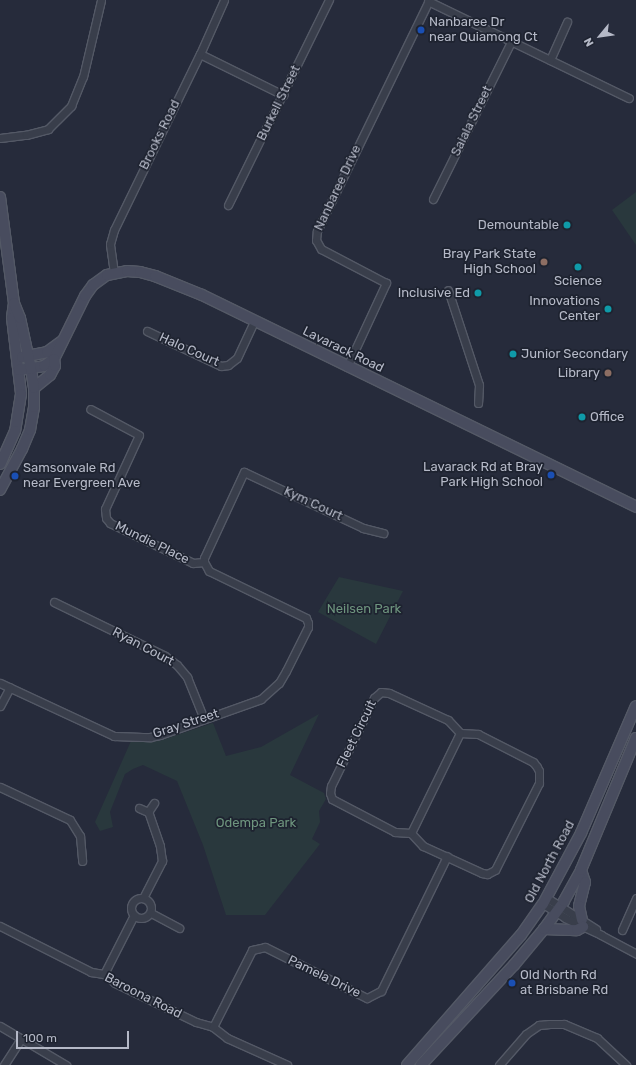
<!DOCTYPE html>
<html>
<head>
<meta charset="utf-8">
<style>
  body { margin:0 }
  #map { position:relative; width:636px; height:1065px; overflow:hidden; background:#262b3b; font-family:Rubik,sans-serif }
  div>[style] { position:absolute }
  .green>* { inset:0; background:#29383d }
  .roads { filter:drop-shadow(1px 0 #545966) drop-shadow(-1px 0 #545966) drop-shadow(0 1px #545966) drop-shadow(0 -1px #545966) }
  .street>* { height:7px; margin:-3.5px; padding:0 3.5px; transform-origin:3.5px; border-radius:3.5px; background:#393e4b }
  .street>.ring { margin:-3.5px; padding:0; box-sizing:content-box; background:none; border:7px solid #393e4b; border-radius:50% }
  .secondary>* { height:10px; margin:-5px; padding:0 5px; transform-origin:5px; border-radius:5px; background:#484c5e }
  .dots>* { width:11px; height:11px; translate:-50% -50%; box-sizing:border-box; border:2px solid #1e2330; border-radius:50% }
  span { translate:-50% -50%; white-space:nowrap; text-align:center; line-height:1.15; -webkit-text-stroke:3.5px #1e2330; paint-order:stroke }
  .poi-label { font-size:13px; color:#b5b9c7 }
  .left { translate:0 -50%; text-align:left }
  .right { translate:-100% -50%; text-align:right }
  .street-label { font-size:13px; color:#b5b9c7 }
  .park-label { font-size:13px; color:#6e957e }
  .north { position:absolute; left:580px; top:16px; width:40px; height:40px; -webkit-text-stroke:3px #1e2330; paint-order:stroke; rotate:241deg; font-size:11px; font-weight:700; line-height:16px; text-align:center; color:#b5b9c7 }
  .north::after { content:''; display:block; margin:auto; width:14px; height:18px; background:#b5b9c7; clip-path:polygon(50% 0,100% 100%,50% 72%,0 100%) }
  .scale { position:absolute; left:16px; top:1031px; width:113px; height:18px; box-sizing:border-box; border:2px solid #b5b9c7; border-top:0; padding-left:5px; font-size:12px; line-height:14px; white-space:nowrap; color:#b5b9c7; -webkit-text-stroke:3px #1e2330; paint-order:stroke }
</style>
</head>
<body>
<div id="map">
  <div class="green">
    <i style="clip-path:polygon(636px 192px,636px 245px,612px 210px)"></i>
    <i style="clip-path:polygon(339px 577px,403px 591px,376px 644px,318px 612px)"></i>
    <i style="clip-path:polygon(319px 714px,290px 775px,324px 793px,326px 799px,319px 811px,320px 822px,312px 839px,320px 844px,265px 915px,226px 915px,203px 845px,177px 781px,143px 765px,133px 769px,125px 774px,110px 812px,113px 827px,100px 831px,95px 822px,131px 741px,159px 741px,213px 723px,226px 756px,261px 747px)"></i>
  </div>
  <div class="roads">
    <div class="street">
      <i style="left:428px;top:1px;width:223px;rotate:25.8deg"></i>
      <i style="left:200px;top:54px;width:93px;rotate:26.3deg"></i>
      <i style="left:550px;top:60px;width:42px;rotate:-65.9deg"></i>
      <i style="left:0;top:138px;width:26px;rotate:-7deg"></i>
      <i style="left:26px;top:135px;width:23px;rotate:-15deg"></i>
      <i style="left:48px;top:129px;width:33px;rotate:-45deg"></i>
      <i style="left:71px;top:106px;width:31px;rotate:-68deg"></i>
      <i style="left:83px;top:77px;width:79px;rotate:-76.8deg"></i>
      <i style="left:433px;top:199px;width:175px;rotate:-63.6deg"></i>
      <i style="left:228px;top:205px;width:229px;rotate:-63.8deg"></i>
      <i style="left:114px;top:273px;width:29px;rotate:-98deg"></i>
      <i style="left:110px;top:244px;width:15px;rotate:-74deg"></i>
      <i style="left:114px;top:230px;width:196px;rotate:-64deg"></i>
      <i style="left:200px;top:54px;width:59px;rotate:-66deg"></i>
      <i style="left:448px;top:290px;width:100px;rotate:71.9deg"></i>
      <i style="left:479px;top:385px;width:18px;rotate:93deg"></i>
      <i style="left:147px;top:331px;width:82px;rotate:25.3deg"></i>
      <i style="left:221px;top:366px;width:7px;rotate:-8deg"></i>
      <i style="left:228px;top:365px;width:11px;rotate:-38deg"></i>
      <i style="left:237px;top:358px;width:40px;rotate:-65deg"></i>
      <i style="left:347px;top:367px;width:93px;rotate:-65.1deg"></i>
      <i style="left:386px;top:283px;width:73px;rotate:-152.4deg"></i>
      <i style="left:321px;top:249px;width:10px;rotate:-119deg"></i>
      <i style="left:316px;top:240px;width:9px;rotate:-84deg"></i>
      <i style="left:317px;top:231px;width:257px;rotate:-64.1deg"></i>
      <i style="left:204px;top:562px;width:4px;rotate:-90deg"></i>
      <i style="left:204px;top:558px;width:95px;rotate:-65.1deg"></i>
      <i style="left:244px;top:472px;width:132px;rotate:25.2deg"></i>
      <i style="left:363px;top:528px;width:21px;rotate:14deg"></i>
      <i style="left:54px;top:602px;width:123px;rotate:25.9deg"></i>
      <i style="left:165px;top:656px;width:15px;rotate:37deg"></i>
      <i style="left:177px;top:665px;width:16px;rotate:50deg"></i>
      <i style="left:187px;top:677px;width:45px;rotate:68deg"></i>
      <i style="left:0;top:683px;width:126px;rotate:24.9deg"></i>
      <i style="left:114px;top:736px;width:36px;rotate:2deg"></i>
      <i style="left:150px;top:737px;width:10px;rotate:-11deg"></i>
      <i style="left:160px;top:735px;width:107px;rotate:-19.6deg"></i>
      <i style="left:261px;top:699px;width:24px;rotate:-42deg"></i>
      <i style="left:279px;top:683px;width:14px;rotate:-60deg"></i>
      <i style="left:286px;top:671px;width:49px;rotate:-63.4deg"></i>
      <i style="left:308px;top:627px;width:4px;rotate:-90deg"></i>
      <i style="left:308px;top:623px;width:5px;rotate:-112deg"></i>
      <i style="left:306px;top:618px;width:108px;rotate:-154.1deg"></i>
      <i style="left:209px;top:571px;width:10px;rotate:-119deg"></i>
      <i style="left:204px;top:562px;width:11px;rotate:175deg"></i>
      <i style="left:193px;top:563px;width:92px;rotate:-154.3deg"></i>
      <i style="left:110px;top:523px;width:6px;rotate:-129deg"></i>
      <i style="left:106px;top:518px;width:9px;rotate:-96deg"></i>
      <i style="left:105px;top:509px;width:81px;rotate:-65.3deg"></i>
      <i style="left:139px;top:435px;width:55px;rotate:-152deg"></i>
      <i style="left:381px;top:692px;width:8px;rotate:7deg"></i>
      <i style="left:389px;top:693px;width:65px;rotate:24.6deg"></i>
      <i style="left:448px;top:720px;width:18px;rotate:47deg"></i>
      <i style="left:460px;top:733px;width:18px;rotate:3deg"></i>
      <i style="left:478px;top:734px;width:62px;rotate:27deg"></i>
      <i style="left:533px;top:762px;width:6px;rotate:51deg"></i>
      <i style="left:537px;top:767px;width:4px;rotate:63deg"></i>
      <i style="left:539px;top:771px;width:12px;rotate:90deg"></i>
      <i style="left:539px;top:783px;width:97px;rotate:116.8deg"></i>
      <i style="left:495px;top:870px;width:9px;rotate:153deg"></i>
      <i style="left:487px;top:874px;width:5px;rotate:-169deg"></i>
      <i style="left:482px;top:873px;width:65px;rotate:-155.4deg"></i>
      <i style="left:423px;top:846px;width:18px;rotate:-133deg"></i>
      <i style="left:411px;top:833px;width:16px;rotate:-176deg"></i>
      <i style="left:395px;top:832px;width:71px;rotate:-152.4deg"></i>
      <i style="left:332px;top:799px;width:6px;rotate:-108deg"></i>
      <i style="left:330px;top:793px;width:7px;rotate:-82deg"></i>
      <i style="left:331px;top:786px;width:98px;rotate:-64deg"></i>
      <i style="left:374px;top:698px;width:9px;rotate:-41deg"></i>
      <i style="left:0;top:706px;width:21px;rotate:-62deg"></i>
      <i style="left:0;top:787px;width:77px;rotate:25.2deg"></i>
      <i style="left:70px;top:820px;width:19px;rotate:58deg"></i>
      <i style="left:80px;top:836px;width:25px;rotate:85deg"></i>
      <i style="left:139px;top:808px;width:10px;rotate:24deg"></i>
      <i style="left:148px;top:812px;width:11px;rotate:-56deg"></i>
      <i style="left:411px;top:833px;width:111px;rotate:-63.9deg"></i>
      <i class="ring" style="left:131px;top:898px;width:13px;height:13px"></i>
      <i style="left:143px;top:898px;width:42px;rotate:-62.8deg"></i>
      <i style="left:162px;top:861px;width:15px;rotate:-98deg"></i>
      <i style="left:160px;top:846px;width:36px;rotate:-109deg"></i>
      <i style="left:547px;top:898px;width:58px;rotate:32.3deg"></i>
      <i style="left:543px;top:904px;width:26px;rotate:32deg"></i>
      <i style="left:565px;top:918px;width:40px;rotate:25deg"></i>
      <i style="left:601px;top:935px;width:40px;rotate:28deg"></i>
      <i style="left:151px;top:913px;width:32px;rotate:28deg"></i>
      <i style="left:0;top:926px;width:102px;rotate:26.8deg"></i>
      <i style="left:91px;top:972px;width:13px;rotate:9deg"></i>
      <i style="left:104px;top:974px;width:14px;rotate:39deg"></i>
      <i style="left:115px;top:983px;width:90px;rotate:25.7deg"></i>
      <i style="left:196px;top:1022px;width:18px;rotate:16deg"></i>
      <i style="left:213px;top:1027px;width:18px;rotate:38deg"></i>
      <i style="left:227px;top:1038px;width:66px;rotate:24.2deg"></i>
      <i style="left:622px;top:930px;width:35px;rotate:-66deg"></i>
      <i style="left:104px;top:974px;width:66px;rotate:-63deg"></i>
      <i style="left:0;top:1026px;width:77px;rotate:30.6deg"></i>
      <i style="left:213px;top:1027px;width:86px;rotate:-63.1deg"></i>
      <i style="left:252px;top:950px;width:13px;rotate:-13deg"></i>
      <i style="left:265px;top:947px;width:114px;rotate:26.6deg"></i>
      <i style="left:367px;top:998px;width:16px;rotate:-27deg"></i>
      <i style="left:381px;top:991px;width:150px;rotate:-63.9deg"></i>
      <i style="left:4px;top:1065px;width:31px;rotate:-57deg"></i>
      <i style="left:499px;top:1065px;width:41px;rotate:-48.9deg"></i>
      <i style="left:526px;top:1034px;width:16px;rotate:-35deg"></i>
      <i style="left:539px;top:1025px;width:11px;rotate:-5deg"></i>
      <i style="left:550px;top:1024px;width:14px"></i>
      <i style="left:564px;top:1024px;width:36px;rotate:23deg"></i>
      <i style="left:597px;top:1038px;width:40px;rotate:43deg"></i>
    </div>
    <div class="secondary">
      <i style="left:0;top:197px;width:107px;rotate:82.5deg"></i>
      <i style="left:14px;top:303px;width:15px;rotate:98deg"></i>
      <i style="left:12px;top:318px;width:77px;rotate:83.2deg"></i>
      <i style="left:21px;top:394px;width:37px;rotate:99deg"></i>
      <i style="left:15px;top:431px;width:36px;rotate:114deg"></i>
      <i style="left:22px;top:357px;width:25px;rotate:-11deg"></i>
      <i style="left:47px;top:352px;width:19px;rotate:-36deg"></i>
      <i style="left:19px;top:370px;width:25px;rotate:-9deg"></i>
      <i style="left:44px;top:366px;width:12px;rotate:-35deg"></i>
      <i style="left:54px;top:359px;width:70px;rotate:-63.8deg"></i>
      <i style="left:85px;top:296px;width:14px;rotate:-54deg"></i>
      <i style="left:93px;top:285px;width:17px;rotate:-36deg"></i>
      <i style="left:107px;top:275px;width:20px;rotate:-11deg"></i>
      <i style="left:127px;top:271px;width:13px;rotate:4deg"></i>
      <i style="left:140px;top:272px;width:16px;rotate:15deg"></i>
      <i style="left:155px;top:276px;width:51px;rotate:22deg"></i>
      <i style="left:202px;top:295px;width:483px;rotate:26deg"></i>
      <i style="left:34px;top:388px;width:21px;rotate:-39deg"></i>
      <i style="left:50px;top:375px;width:10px;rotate:-61deg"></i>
      <i style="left:55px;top:366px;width:7px;rotate:-98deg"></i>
      <i style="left:0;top:490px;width:47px;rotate:-61.8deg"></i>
      <i style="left:22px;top:449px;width:21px;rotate:-67deg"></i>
      <i style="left:30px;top:430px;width:23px;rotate:-80deg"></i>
      <i style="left:34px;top:407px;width:19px;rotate:-90deg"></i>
      <i style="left:34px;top:388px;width:19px;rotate:-99deg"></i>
      <i style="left:31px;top:369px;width:52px;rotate:-102.2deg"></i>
      <i style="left:20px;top:318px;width:16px;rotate:-112deg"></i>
      <i style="left:581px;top:870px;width:13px;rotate:72deg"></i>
      <i style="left:585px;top:882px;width:25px;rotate:104deg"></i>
      <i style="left:579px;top:906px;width:14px;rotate:78deg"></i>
      <i style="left:544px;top:929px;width:33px;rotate:2deg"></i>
      <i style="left:577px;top:930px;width:7px;rotate:-27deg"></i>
      <i style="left:407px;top:1065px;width:173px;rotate:-48.8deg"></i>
      <i style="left:521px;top:935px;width:38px;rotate:-55deg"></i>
      <i style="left:543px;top:904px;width:81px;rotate:-61.8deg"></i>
      <i style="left:581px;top:833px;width:138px;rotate:-66.6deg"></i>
      <i style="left:421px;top:1065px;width:137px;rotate:-47.1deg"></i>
      <i style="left:514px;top:965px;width:47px;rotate:-50.2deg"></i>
      <i style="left:544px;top:929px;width:34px;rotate:-54deg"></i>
      <i style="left:564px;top:901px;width:35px;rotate:-61deg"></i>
      <i style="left:581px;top:870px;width:143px;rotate:-67.4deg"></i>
    </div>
  </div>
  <div class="dots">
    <i style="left:421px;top:30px;background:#1a4fb4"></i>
    <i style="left:567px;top:225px;background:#0f9aa8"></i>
    <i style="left:544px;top:262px;background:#8d6e63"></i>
    <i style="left:578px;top:267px;background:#0f9aa8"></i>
    <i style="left:478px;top:293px;background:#0f9aa8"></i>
    <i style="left:608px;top:309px;background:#0f9aa8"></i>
    <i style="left:513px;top:354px;background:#0f9aa8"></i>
    <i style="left:608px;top:373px;background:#8d6e63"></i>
    <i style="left:582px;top:417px;background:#0f9aa8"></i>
    <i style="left:551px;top:475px;background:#1a4fb4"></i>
    <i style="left:15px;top:476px;background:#1a4fb4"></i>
    <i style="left:512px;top:983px;background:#1a4fb4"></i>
  </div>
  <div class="poi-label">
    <span class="left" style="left:429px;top:30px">Nanbaree Dr<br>near Quiamong Ct</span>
    <span class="right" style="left:559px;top:225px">Demountable</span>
    <span class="right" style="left:536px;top:262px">Bray Park State<br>High School</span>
    <span style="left:578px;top:281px">Science</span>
    <span class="right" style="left:470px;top:293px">Inclusive Ed</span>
    <span class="right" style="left:600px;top:309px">Innovations<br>Center</span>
    <span class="left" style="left:521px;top:354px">Junior Secondary</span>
    <span class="right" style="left:600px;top:373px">Library</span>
    <span class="left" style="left:590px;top:417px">Office</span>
    <span class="right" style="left:543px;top:475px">Lavarack Rd at Bray<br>Park High School</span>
    <span class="left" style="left:23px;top:476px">Samsonvale Rd<br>near Evergreen Ave</span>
    <span class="left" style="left:520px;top:983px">Old North Rd<br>at Brisbane Rd</span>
  </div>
  <div class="street-label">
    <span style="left:279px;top:103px;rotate:-64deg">Burkell Street</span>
    <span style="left:472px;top:121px;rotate:-64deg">Saiala Street</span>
    <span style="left:160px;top:135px;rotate:-64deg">Brooks Road</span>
    <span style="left:338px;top:188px;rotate:-65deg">Nanbaree Drive</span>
    <span style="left:189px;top:350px;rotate:24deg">Halo Court</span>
    <span style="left:343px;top:350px;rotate:26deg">Lavarack Road</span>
    <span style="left:313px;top:504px;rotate:25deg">Kym Court</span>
    <span style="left:152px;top:543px;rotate:26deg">Mundie Place</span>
    <span style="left:143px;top:647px;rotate:28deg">Ryan Court</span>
    <span style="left:186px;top:724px;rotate:-18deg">Gray Street</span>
    <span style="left:357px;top:734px;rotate:-64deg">Fleet Circuit</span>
    <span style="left:550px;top:862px;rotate:-62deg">Old North Road</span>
    <span style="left:324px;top:977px;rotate:26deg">Pamela Drive</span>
    <span style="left:143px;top:996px;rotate:27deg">Baroona Road</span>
  </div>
  <div class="park-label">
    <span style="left:364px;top:609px">Neilsen Park</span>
    <span style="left:256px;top:823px">Odempa Park</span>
  </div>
  <div class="north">N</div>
  <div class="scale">100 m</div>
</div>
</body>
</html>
